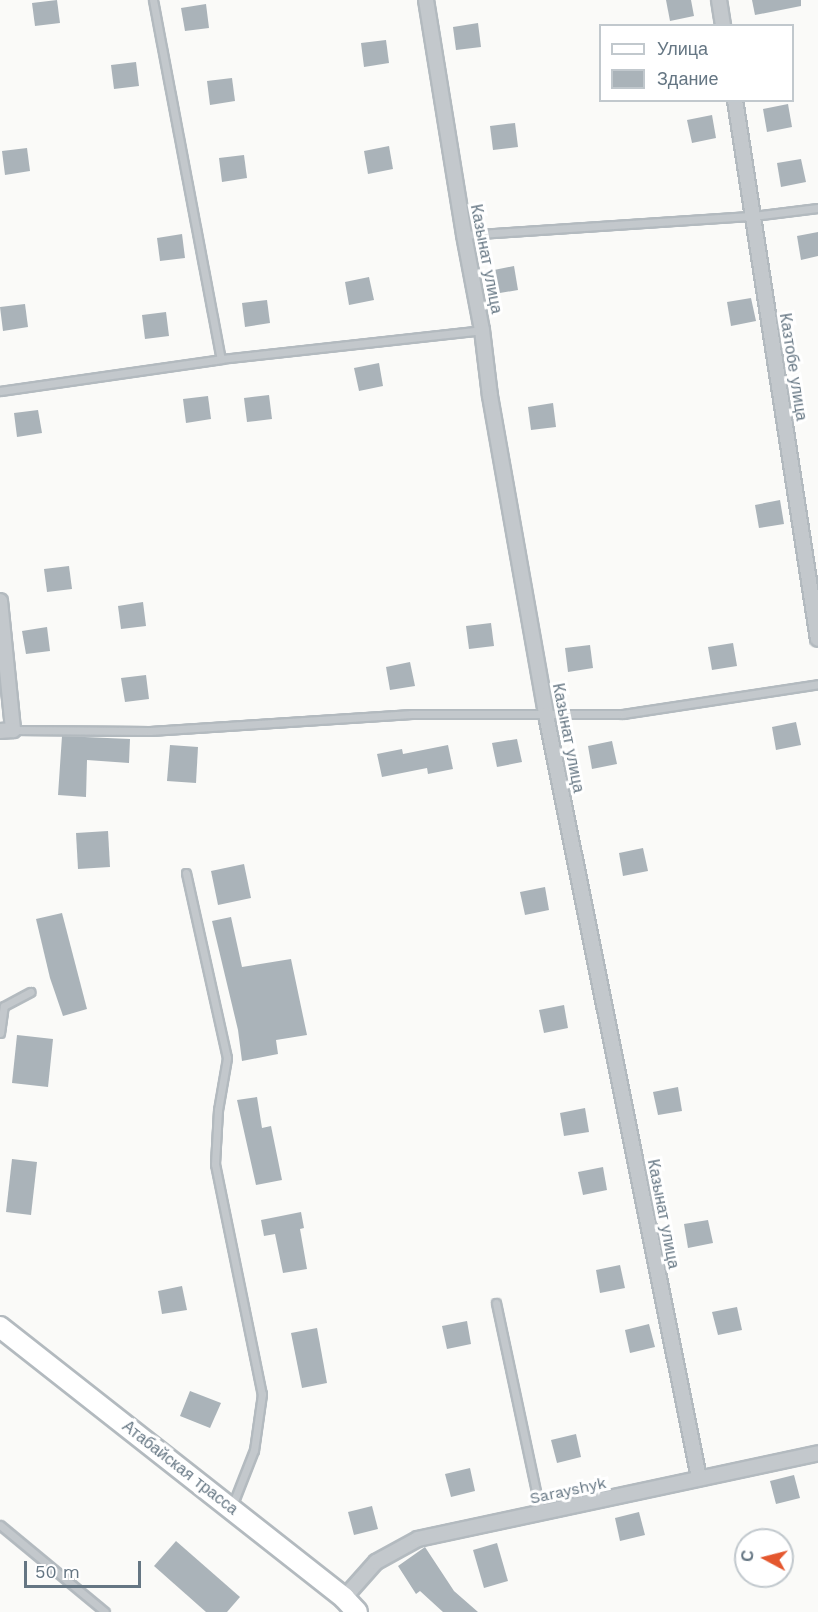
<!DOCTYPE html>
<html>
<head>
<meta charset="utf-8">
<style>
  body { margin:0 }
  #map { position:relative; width:818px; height:1612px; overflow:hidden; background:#fafaf8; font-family:"Work Sans",sans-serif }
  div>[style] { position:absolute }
  .building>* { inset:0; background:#aab3b9 }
  .roads { filter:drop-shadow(2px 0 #b3babf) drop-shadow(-2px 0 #b3babf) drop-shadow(0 2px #b3babf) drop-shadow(0 -2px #b3babf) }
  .service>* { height:7px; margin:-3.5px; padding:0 3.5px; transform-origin:3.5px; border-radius:3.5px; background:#c3c8cc }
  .minor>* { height:14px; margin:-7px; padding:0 7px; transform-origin:7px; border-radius:7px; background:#c3c8cc }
  .secondary>* { height:20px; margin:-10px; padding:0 10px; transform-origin:10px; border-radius:10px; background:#fff }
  span { translate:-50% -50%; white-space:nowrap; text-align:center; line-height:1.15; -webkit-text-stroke:6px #fff; paint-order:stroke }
  .street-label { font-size:16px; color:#657683 }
  .legend { position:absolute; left:599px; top:24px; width:195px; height:78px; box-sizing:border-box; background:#fff; border:2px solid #c1c8cd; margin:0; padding:8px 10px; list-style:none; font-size:18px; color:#657683 }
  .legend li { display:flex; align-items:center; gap:12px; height:30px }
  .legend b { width:30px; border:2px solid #c1c8cd }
  .north { position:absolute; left:734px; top:1528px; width:60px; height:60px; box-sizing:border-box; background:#fff; border:2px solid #c1c8cd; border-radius:50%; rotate:277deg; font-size:16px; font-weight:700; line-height:24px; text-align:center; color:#657683 }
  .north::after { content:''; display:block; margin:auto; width:21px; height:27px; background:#e4572e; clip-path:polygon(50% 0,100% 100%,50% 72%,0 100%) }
  .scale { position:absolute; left:24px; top:1561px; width:117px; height:27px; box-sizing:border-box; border:3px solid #657683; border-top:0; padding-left:8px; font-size:18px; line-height:21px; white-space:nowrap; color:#657683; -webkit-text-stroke:4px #fff; paint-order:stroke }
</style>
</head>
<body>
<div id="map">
  <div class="building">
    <i style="clip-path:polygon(57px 0,60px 23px,35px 26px,32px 3px)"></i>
    <i style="clip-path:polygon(666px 0,691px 0,694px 16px,670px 21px)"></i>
    <i style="clip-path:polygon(752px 0,801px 0,801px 6px,755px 15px)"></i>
    <i style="clip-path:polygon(206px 4px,209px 28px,185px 31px,181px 8px)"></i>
    <i style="clip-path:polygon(478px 23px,481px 47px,456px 50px,453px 27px)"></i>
    <i style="clip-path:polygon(386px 40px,389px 63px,364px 67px,361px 43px)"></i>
    <i style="clip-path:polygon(136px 62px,139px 86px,114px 89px,111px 65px)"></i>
    <i style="clip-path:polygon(232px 78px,235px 101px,210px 105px,207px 81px)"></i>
    <i style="clip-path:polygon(788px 104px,792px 127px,767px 132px,763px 109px)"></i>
    <i style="clip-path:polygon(712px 115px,716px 138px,692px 143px,687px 120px)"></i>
    <i style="clip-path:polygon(515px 123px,518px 147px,493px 150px,490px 126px)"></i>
    <i style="clip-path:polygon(389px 146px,393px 169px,368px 174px,364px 151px)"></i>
    <i style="clip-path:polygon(27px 148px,30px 171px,5px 175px,2px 151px)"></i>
    <i style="clip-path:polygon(244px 155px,247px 178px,222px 182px,219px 158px)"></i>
    <i style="clip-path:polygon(801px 159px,806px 182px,781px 187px,777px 163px)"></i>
    <i style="clip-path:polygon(818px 232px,818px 256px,801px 260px,797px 236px)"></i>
    <i style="clip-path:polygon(182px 234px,185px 258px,160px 261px,157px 238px)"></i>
    <i style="clip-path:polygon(514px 266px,518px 290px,494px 294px,489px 271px)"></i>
    <i style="clip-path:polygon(369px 277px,374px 300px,349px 305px,345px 282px)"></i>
    <i style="clip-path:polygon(751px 298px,756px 321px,731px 326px,727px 302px)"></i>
    <i style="clip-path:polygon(267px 300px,270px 323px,245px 327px,242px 303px)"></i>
    <i style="clip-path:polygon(25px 304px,28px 327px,3px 331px,0 307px)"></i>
    <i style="clip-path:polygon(166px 312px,169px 336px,145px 339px,142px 315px)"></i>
    <i style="clip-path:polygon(379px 363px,383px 386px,359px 391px,354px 368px)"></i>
    <i style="clip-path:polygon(269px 395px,272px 419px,247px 422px,244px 398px)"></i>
    <i style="clip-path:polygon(208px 396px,211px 419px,186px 423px,183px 399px)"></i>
    <i style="clip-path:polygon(553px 403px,556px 427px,531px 430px,528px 407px)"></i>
    <i style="clip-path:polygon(38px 410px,42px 433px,17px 437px,14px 413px)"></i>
    <i style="clip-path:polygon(780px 500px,784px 524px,759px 528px,755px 505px)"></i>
    <i style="clip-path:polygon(69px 566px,72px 589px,47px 592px,44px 569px)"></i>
    <i style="clip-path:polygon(143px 602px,146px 626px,121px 629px,118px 606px)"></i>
    <i style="clip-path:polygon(491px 623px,494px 646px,469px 649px,466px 626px)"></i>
    <i style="clip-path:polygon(47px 627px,50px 651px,26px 654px,22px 631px)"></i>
    <i style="clip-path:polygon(733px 643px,737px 666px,712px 670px,708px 647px)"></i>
    <i style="clip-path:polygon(590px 645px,593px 668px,568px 672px,565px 648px)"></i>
    <i style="clip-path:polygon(410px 662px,415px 686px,390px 690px,386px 667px)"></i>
    <i style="clip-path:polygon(146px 675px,149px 699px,125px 702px,121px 678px)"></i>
    <i style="clip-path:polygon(796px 722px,801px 745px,776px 750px,772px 727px)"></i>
    <i style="clip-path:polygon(62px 736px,130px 739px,129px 763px,87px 760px,86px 797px,58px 795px)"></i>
    <i style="clip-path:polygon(517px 739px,522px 762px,497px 767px,492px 743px)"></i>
    <i style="clip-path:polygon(612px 741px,617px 764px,592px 769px,588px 746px)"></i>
    <i style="clip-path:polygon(170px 745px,198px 747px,196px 783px,167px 781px)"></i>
    <i style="clip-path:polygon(448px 745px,453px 769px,428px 774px,427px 768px,382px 777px,377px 754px,402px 749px,403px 754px)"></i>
    <i style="clip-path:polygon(108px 831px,110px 867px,78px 869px,76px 833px)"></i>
    <i style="clip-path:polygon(643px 848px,648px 871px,623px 876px,619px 853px)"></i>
    <i style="clip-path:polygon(244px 864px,251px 898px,218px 905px,211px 871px)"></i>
    <i style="clip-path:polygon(545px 887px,549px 910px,525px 915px,520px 892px)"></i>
    <i style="clip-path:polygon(62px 913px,87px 1009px,63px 1016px,50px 978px,36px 919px)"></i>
    <i style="clip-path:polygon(231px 917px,242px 967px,291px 959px,307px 1035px,276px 1040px,278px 1054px,242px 1061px,238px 1030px,212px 921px)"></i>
    <i style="clip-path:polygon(564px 1005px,568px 1028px,544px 1033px,539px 1010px)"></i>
    <i style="clip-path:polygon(17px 1035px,53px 1039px,48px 1087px,12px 1083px)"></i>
    <i style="clip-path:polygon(678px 1087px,682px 1111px,658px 1115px,653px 1092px)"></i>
    <i style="clip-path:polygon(257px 1097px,262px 1128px,271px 1126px,282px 1180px,256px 1185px,237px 1100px)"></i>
    <i style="clip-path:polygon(585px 1108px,589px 1132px,564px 1136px,560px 1113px)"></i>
    <i style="clip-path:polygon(12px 1159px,37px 1162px,31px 1215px,6px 1212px)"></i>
    <i style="clip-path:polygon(603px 1167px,607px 1190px,583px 1195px,578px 1172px)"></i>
    <i style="clip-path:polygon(301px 1212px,304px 1228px,300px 1229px,307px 1269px,283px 1273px,275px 1234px,264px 1236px,261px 1220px)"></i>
    <i style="clip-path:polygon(708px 1220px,713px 1243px,688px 1248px,684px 1224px)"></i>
    <i style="clip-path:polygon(620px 1265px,625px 1288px,600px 1293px,596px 1270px)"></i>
    <i style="clip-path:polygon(182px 1286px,187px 1310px,162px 1314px,158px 1291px)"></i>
    <i style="clip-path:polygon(737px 1307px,742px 1330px,718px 1335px,712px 1312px)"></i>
    <i style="clip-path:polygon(467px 1321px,471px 1344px,447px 1349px,442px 1326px)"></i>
    <i style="clip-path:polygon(649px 1324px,655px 1347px,630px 1353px,625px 1330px)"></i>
    <i style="clip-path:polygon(317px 1328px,327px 1383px,302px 1388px,291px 1333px)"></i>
    <i style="clip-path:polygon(190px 1391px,221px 1403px,210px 1428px,180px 1416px)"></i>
    <i style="clip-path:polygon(576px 1434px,581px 1457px,557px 1463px,551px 1440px)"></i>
    <i style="clip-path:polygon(470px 1468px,475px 1491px,451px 1497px,445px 1474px)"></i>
    <i style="clip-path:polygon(794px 1475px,800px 1498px,776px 1504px,770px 1481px)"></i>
    <i style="clip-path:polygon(372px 1506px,378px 1529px,354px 1535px,348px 1512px)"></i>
    <i style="clip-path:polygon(639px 1512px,645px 1535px,620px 1541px,615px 1518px)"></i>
    <i style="clip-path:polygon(176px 1541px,240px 1597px,227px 1612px,206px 1612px,154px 1566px)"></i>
    <i style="clip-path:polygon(497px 1543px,508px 1581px,484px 1588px,473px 1550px)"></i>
    <i style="clip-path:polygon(425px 1547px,454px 1591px,478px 1612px,443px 1612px,420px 1591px,416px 1594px,398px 1566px)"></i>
  </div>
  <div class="roads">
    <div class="service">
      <i style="left:153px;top:0;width:365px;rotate:79.3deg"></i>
      <i style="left:464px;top:235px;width:290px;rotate:-3.8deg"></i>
      <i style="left:753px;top:216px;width:65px;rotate:-7deg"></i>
      <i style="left:0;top:391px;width:223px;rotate:-8.2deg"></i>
      <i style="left:221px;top:359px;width:263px;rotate:-6.3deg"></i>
      <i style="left:13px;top:730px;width:137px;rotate:0.4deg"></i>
      <i style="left:150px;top:731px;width:262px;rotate:-3.7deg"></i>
      <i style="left:411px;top:714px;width:212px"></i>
      <i style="left:623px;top:714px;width:197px;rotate:-8.7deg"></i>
      <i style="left:186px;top:873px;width:189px;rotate:77.5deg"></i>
      <i style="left:227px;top:1058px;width:53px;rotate:99.8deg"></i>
      <i style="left:218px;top:1110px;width:54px;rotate:93.2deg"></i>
      <i style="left:215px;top:1164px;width:235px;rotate:78.5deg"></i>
      <i style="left:262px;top:1394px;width:57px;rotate:98.1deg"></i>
      <i style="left:254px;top:1450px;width:60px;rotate:111.4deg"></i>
      <i style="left:0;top:1033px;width:27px;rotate:-82deg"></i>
      <i style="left:4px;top:1006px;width:30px;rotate:-28deg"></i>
      <i style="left:496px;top:1303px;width:216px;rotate:78deg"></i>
      <i style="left:0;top:1525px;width:136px;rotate:39.6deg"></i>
    </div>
    <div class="minor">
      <i style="left:426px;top:0;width:238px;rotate:80.8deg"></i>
      <i style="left:464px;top:235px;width:97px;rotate:79.3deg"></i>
      <i style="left:482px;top:330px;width:66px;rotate:83.1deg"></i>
      <i style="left:490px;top:396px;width:324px;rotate:80deg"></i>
      <i style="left:546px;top:715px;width:778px;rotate:78.66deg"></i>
      <i style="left:719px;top:0;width:26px;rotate:81deg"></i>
      <i style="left:735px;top:100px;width:545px;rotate:81.25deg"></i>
      <i style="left:0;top:601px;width:130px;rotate:84.2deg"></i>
      <i style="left:13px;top:730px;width:13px;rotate:176deg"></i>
      <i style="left:344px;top:1598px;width:48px;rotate:-48.4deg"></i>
      <i style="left:376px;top:1562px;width:48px;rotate:-28.7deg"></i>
      <i style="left:418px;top:1539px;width:409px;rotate:-12.1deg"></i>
    </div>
    <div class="secondary">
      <i style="left:0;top:1327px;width:438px;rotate:38.2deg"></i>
      <i style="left:344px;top:1598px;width:19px;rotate:47deg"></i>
    </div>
  </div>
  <div class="street-label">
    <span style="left:486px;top:259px;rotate:79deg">Казынат улица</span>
    <span style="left:793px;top:367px;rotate:81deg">Казтобе улица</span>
    <span style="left:568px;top:738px;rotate:79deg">Казынат улица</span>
    <span style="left:663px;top:1214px;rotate:79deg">Казынат улица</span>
    <span style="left:180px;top:1468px;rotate:38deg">Атабайская трасса</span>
    <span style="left:568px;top:1491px;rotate:-12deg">Sarayshyk</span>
  </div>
  <ul class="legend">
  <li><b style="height:8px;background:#fff"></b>Улица</li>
  <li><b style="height:16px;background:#aab3b9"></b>Здание</li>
  </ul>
  <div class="north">С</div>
  <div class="scale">50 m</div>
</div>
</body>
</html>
